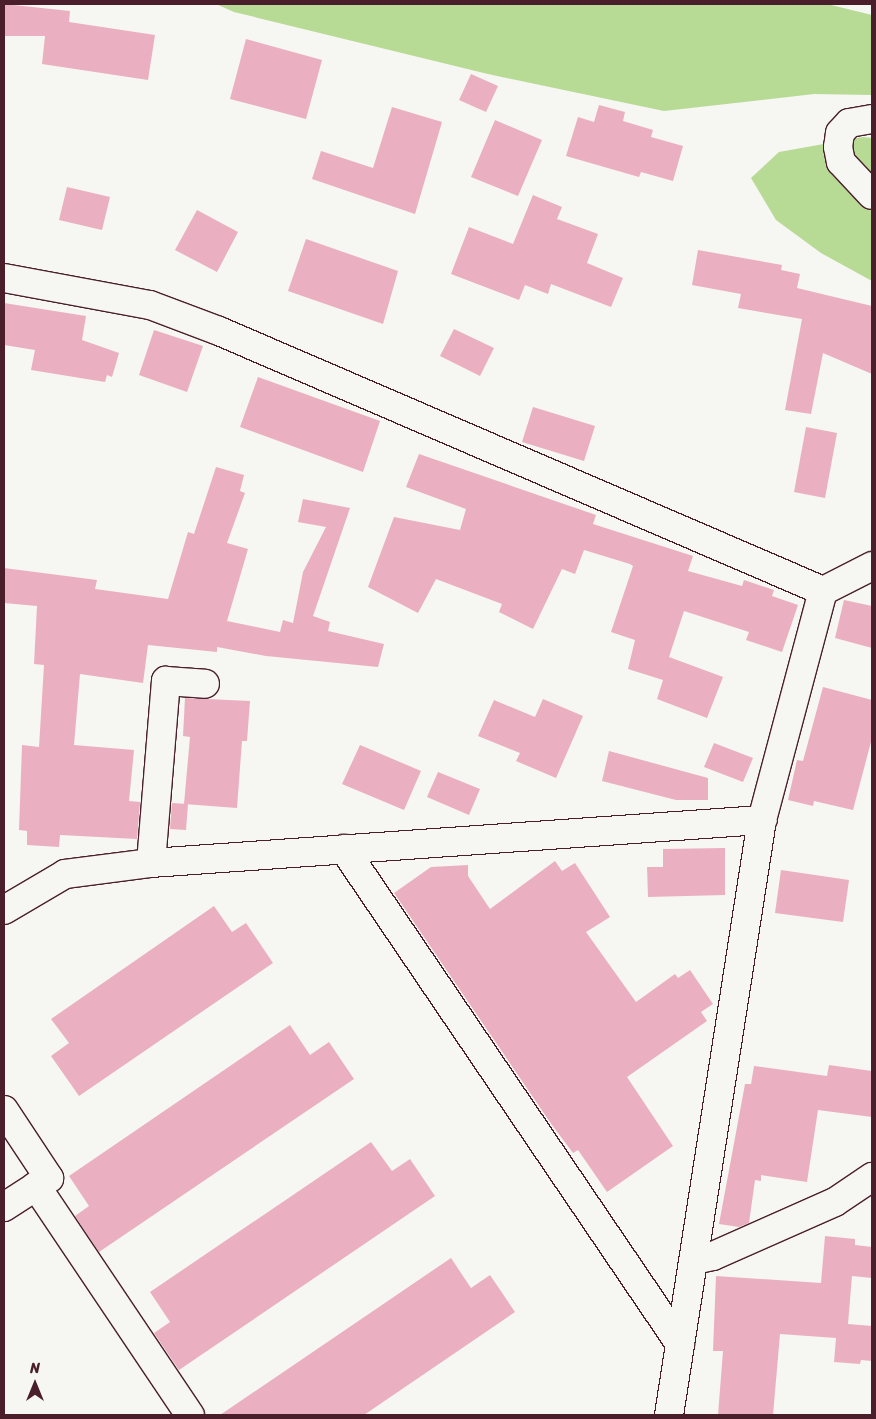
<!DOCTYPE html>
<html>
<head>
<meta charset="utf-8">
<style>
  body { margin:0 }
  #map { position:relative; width:876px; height:1419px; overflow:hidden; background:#f6f6f2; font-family:Sriracha,sans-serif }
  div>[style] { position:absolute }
  .green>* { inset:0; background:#b7da94 }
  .building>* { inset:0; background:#eab0c1 }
  .roads { filter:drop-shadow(1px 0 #4a1f2b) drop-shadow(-1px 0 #4a1f2b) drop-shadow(0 1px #4a1f2b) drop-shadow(0 -1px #4a1f2b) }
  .minor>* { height:28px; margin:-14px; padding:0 14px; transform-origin:14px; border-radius:14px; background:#f6f6f2 }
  span { translate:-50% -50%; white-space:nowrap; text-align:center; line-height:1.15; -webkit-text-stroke:5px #f6f6f2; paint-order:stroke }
  .frame { position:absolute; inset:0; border:5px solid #4a1f2b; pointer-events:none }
  .north { position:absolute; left:10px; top:1359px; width:50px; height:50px; -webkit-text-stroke:4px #f6f6f2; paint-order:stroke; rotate:0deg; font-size:14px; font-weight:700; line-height:20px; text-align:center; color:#4a1f2b }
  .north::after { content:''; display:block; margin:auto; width:18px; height:22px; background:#4a1f2b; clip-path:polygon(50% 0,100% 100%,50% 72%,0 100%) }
</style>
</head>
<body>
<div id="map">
  <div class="green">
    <i style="clip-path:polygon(216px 4px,827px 4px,872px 15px,872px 95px,814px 94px,664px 111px,488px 74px,234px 12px)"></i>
    <i style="clip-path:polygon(863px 137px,872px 138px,872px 281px,821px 253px,776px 220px,751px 178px,779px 152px)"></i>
  </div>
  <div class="building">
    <i style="clip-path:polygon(4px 4px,70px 11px,69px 22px,155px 35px,148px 80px,42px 64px,45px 36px,4px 36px)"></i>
    <i style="clip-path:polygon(246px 39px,322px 60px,306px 119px,230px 99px)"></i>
    <i style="clip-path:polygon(471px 74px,498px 86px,486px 112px,459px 100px)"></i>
    <i style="clip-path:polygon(599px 105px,625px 112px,623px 121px,653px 130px,651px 137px,683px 146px,673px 181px,641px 172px,639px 177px,566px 156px,578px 117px,594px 122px)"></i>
    <i style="clip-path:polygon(392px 107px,442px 122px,415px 214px,312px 179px,321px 151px,373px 168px)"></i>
    <i style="clip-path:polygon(495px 120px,542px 140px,518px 196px,471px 177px)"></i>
    <i style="clip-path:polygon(67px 187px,110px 197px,102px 230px,59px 220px)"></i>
    <i style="clip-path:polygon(533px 195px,562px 207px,557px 219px,598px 234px,587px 263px,623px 278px,611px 307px,551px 284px,548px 294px,525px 285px,519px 300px,451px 274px,469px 227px,513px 244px)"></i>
    <i style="clip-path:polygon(197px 210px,238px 232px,217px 272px,175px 250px)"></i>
    <i style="clip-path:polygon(306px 239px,398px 271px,383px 324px,288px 291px)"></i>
    <i style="clip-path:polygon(698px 250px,782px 265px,781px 270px,800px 274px,797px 288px,872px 306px,872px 374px,823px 353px,811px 414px,785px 410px,802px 319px,738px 308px,741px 294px,692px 285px)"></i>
    <i style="clip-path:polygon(4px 303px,86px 316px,82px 340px,119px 353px,112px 377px,107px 375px,105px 382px,31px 370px,35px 350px,4px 345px)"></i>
    <i style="clip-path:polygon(454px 329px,494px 348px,480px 376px,440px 356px)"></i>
    <i style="clip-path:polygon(154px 330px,203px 346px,187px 392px,139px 375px)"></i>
    <i style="clip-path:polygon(258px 377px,380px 421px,363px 472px,240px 427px)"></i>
    <i style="clip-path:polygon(533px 407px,595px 426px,584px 461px,522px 442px)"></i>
    <i style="clip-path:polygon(806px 427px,837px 433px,825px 498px,794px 492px)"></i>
    <i style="clip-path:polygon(419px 454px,596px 515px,593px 524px,693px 556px,688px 571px,742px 586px,744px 580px,774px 590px,772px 596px,798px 605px,782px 652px,746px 640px,749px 632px,684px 611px,669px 657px,723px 677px,707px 718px,657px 699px,663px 680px,628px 669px,635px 640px,611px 632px,633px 566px,630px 564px,584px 550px,575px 574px,562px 569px,533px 629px,499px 612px,502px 604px,436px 579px,418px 613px,368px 587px,394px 517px,460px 530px,466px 509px,406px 487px)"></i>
    <i style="clip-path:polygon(216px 467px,244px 475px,240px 491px,245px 493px,227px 543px,248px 549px,227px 621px,280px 632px,283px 620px,293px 623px,303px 572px,326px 527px,298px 522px,303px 499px,350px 508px,313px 616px,330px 622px,328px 631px,384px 644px,378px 667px,266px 656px,217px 647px,217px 652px,148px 645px,143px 683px,80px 674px,74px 745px,134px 750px,129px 801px,140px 802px,137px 839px,60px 835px,59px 847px,27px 845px,27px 831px,19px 830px,22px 745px,39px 747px,44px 665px,34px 664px,37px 606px,4px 603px,4px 568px,97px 580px,95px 589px,168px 599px,188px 532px,194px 534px)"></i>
    <i style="clip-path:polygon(844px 600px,872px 606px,872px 648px,835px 638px)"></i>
    <i style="clip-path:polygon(823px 687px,872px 700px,872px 738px,853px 810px,814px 801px,813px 806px,788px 800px,797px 760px,803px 761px)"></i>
    <i style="clip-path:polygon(185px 698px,250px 701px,247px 741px,242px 741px,237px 808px,184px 804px,190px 737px,183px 736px)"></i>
    <i style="clip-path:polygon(543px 699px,583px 716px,556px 778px,516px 761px,520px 753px,478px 736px,494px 700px,535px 717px)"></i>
    <i style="clip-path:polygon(714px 743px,753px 758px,743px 782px,704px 767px)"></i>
    <i style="clip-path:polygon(360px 745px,421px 771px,404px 810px,342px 784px)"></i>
    <i style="clip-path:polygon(609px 751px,708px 778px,708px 800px,676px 800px,602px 781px)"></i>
    <i style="clip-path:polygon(438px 772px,480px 789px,469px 815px,427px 797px)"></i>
    <i style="clip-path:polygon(172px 803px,188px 804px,186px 830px,170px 829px)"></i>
    <i style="clip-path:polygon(725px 848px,725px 895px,648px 897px,647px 867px,663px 867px,663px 849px)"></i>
    <i style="clip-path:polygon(555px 861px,562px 871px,575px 863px,610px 917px,586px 932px,636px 1002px,675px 974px,678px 978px,690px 970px,713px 1004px,701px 1012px,707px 1021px,627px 1077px,673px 1146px,607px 1192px,578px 1150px,573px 1153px,552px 1125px,394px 893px,431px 867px,468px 865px,468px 876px,490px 909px)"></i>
    <i style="clip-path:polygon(781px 870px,849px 880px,843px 922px,775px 913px)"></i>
    <i style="clip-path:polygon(214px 906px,232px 932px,246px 923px,273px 963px,79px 1096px,51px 1056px,69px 1043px,51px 1019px)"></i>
    <i style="clip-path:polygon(290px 1025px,310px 1055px,329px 1042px,354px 1079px,99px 1252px,75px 1216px,89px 1206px,69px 1176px)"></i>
    <i style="clip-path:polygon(829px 1065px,872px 1071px,872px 1117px,818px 1110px,807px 1182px,761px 1175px,761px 1181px,755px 1180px,749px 1223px,739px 1227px,719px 1224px,745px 1084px,751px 1084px,754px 1066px,827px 1076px)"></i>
    <i style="clip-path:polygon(371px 1142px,392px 1171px,410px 1159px,435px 1196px,179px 1370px,154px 1333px,170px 1322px,150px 1292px)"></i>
    <i style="clip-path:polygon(825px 1236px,855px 1239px,855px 1245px,872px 1247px,872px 1278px,852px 1276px,848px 1324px,872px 1326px,872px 1361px,861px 1360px,860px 1364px,834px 1362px,836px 1338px,780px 1334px,773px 1415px,718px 1415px,723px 1351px,713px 1351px,716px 1276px,821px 1283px)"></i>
    <i style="clip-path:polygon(451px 1258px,471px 1288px,490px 1275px,515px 1312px,364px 1415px,220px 1415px)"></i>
  </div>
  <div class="roads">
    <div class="minor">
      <i style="left:872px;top:119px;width:23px;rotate:170deg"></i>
      <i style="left:849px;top:123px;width:13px;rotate:132deg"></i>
      <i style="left:840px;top:133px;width:14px;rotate:98deg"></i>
      <i style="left:838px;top:147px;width:15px;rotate:79deg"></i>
      <i style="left:841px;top:162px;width:45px;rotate:46.8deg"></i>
      <i style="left:4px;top:278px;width:148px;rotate:10.5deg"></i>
      <i style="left:150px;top:305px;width:74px;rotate:20.6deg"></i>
      <i style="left:219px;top:331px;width:658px;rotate:23.29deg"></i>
      <i style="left:344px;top:849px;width:598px;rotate:55.83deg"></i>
      <i style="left:151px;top:863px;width:183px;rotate:-85.3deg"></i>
      <i style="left:166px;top:681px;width:39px;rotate:4deg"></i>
      <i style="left:4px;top:910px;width:71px;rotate:-30.5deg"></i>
      <i style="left:65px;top:874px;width:87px;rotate:-7.3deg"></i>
      <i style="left:151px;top:863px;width:613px;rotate:-4.03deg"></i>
      <i style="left:4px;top:1110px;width:82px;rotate:56.5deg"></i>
      <i style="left:49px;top:1178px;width:54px;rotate:147.2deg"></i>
      <i style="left:36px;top:1186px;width:276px;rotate:56.1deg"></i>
      <i style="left:694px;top:1260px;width:19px;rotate:-12deg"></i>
      <i style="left:713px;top:1256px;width:133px;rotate:-23.9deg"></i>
      <i style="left:835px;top:1202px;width:45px;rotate:-34deg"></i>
      <i style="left:669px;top:1415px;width:602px;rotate:-81.12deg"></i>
      <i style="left:762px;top:820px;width:237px;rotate:-75.1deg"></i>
      <i style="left:823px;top:591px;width:55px;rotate:-27deg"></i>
    </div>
  </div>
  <div class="frame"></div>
  <div class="north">N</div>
</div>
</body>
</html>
